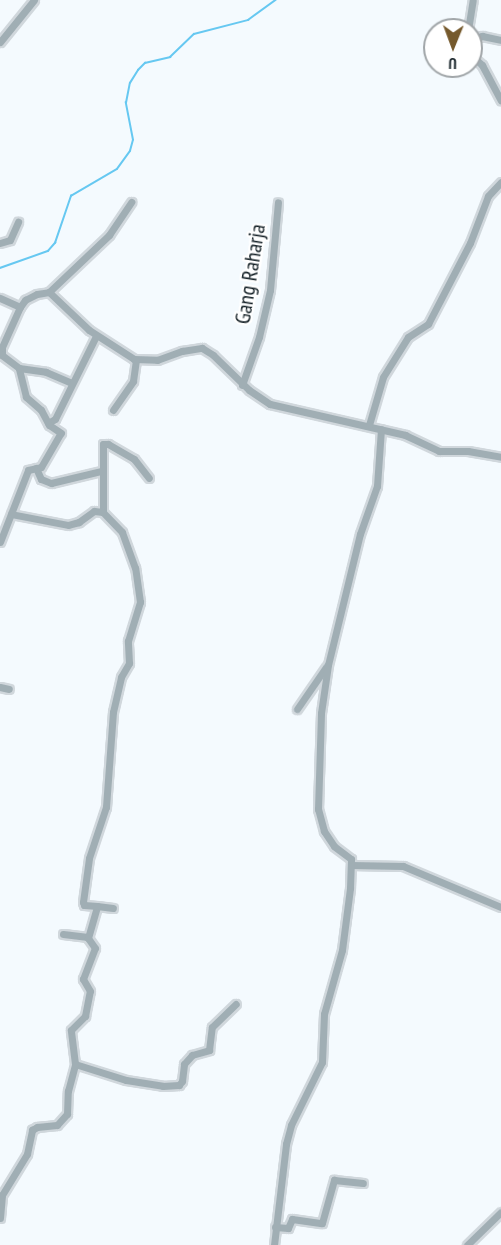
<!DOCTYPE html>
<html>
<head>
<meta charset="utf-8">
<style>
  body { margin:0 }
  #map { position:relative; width:501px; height:1245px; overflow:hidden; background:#f4fafe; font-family:"PT Sans Narrow",sans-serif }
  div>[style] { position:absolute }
  .stream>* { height:1.5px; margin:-0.75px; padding:0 0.75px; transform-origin:0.75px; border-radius:0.75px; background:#66c8f1 }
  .roads { filter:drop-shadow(2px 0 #d0d7dc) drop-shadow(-2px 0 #d0d7dc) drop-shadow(0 2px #d0d7dc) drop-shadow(0 -2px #d0d7dc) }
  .minor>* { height:7px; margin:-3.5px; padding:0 3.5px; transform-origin:3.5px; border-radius:3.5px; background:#a0aeb4 }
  span { translate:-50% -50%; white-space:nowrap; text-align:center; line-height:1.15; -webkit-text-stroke:4.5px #fff; paint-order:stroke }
  .street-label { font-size:22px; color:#152127 }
  .north { position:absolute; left:423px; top:18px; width:60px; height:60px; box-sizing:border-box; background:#fff; border:2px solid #a1a6a9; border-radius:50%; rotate:181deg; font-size:16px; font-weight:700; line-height:24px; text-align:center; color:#152127 }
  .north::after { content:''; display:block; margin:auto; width:21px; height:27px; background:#75592c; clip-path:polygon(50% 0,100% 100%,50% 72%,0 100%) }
</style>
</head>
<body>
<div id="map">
  <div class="stream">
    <i style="left:0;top:268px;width:51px;rotate:-19.5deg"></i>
    <i style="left:48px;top:251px;width:11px;rotate:-49deg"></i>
    <i style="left:55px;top:243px;width:50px;rotate:-71.2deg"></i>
    <i style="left:71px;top:196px;width:53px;rotate:-30.4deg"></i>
    <i style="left:117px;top:169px;width:22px;rotate:-54deg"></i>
    <i style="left:130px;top:151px;width:11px;rotate:-75deg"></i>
    <i style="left:133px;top:140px;width:38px;rotate:-101deg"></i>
    <i style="left:126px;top:103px;width:20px;rotate:-79deg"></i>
    <i style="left:130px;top:83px;width:15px;rotate:-58deg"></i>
    <i style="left:138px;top:70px;width:10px;rotate:-45deg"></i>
    <i style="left:145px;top:63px;width:26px;rotate:-13deg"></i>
    <i style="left:170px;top:57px;width:33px;rotate:-44deg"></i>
    <i style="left:194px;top:34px;width:56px;rotate:-14.5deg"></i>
    <i style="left:248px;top:20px;width:34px;rotate:-36deg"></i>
  </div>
  <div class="roads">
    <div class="minor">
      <i style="left:468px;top:30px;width:30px;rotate:-81deg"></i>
      <i style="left:471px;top:40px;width:12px;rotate:-20deg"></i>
      <i style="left:482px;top:36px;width:19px;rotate:12deg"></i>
      <i style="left:0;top:42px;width:54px;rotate:-51deg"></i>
      <i style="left:471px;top:55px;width:15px;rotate:42deg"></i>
      <i style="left:482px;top:65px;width:40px;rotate:62deg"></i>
      <i style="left:0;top:243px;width:10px;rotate:-17deg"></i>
      <i style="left:10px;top:240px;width:20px;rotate:-66deg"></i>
      <i style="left:49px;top:292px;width:83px;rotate:-43.5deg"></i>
      <i style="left:109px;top:235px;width:40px;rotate:-56deg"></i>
      <i style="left:0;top:298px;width:22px;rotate:24deg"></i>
      <i style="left:20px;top:307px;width:9px;rotate:-54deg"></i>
      <i style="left:25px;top:300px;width:13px;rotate:-27deg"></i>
      <i style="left:37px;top:294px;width:12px;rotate:-9deg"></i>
      <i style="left:49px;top:292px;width:55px;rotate:43.5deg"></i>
      <i style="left:89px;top:330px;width:54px;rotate:32.8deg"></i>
      <i style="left:134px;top:359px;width:23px;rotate:2deg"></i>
      <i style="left:157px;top:360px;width:27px;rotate:-20deg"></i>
      <i style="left:182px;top:351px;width:20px;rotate:-9deg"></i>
      <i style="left:202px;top:348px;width:13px;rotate:32deg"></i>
      <i style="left:213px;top:355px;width:50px;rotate:44.2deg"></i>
      <i style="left:249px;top:390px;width:25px;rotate:34deg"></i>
      <i style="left:270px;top:404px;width:139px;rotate:12.9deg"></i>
      <i style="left:405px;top:435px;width:38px;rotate:25deg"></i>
      <i style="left:439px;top:451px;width:29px"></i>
      <i style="left:468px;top:451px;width:34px;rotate:10deg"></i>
      <i style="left:19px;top:368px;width:27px;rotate:8deg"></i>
      <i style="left:46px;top:372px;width:28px;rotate:23deg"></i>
      <i style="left:242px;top:385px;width:51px;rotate:-70.5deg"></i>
      <i style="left:259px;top:337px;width:48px;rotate:-76.8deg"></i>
      <i style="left:270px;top:290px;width:88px;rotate:-84.8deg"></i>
      <i style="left:113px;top:410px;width:35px;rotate:-55deg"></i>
      <i style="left:133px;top:381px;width:21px;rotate:-82deg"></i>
      <i style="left:48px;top:423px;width:8px;rotate:-30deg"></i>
      <i style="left:55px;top:419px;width:93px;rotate:-63.7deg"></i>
      <i style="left:369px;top:425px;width:50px;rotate:-73.7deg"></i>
      <i style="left:383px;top:377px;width:47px;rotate:-58deg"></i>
      <i style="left:408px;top:337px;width:24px;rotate:-33deg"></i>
      <i style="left:428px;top:324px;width:91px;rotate:-62.6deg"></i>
      <i style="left:470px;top:243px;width:50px;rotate:-69deg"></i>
      <i style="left:488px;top:196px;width:19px;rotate:-47deg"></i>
      <i style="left:36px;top:468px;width:12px;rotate:66deg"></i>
      <i style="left:41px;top:479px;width:11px;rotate:22deg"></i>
      <i style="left:51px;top:483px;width:51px;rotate:-13.5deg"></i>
      <i style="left:103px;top:512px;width:68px;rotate:-90deg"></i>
      <i style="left:103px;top:444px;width:5px"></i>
      <i style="left:108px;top:444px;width:30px;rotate:30deg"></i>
      <i style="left:134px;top:459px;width:24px;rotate:52deg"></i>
      <i style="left:0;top:542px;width:77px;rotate:-68.7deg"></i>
      <i style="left:28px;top:470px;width:13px;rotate:-13deg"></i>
      <i style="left:41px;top:467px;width:39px;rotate:-60deg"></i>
      <i style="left:61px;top:433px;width:14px;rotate:-146deg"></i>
      <i style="left:49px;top:425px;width:17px;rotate:-118deg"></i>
      <i style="left:41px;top:410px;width:20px;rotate:-139deg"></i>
      <i style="left:26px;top:397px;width:30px;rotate:-104deg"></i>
      <i style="left:19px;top:368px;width:21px;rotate:-143deg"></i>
      <i style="left:2px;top:355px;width:8px;rotate:-90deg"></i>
      <i style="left:2px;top:347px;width:44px;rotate:-65.8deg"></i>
      <i style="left:0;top:687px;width:9px;rotate:13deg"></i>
      <i style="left:297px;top:709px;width:51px;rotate:-55.4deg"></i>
      <i style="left:351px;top:865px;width:52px;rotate:1.1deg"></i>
      <i style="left:403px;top:866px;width:106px;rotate:22.7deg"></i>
      <i style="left:97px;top:906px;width:16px;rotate:7deg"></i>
      <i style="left:63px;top:934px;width:25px;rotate:7deg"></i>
      <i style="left:75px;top:1064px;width:53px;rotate:17.4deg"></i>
      <i style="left:126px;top:1080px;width:37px;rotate:9deg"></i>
      <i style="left:163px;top:1086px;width:16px;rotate:-4deg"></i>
      <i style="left:179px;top:1085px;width:5px;rotate:-53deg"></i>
      <i style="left:182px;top:1081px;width:17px;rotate:-83deg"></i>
      <i style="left:184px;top:1064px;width:12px;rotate:-48deg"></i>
      <i style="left:192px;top:1055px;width:18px;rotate:-16deg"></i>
      <i style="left:209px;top:1050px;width:23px;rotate:-83deg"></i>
      <i style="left:212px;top:1027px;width:33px;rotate:-44deg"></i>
      <i style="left:0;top:1218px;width:23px;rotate:-85deg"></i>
      <i style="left:2px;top:1195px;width:48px;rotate:-58.6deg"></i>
      <i style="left:27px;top:1154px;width:25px;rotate:-78deg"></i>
      <i style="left:32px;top:1130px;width:6px;rotate:-31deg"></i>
      <i style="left:37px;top:1127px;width:20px;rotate:-6deg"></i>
      <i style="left:57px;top:1125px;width:15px;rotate:-48deg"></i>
      <i style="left:67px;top:1114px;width:23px;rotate:-88deg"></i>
      <i style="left:68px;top:1091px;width:28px;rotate:-75deg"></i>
      <i style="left:75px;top:1064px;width:34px;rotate:-97deg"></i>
      <i style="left:71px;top:1030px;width:20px;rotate:-45deg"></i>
      <i style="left:85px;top:1016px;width:25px;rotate:-79deg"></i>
      <i style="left:90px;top:991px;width:14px;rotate:-120deg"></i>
      <i style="left:83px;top:979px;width:33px;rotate:-69deg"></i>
      <i style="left:95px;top:948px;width:12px;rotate:-125deg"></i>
      <i style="left:88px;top:938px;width:33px;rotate:-74deg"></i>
      <i style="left:97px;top:906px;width:13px;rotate:-176deg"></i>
      <i style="left:84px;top:905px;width:3px;rotate:-108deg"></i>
      <i style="left:83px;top:902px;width:44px;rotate:-82.2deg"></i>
      <i style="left:89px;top:858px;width:54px;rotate:-71.6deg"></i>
      <i style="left:106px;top:807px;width:95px;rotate:-85.8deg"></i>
      <i style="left:113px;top:712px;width:36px;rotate:-77deg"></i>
      <i style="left:121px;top:677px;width:16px;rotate:-60deg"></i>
      <i style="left:129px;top:663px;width:22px;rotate:-93deg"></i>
      <i style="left:128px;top:641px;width:41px;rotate:-72.9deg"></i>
      <i style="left:140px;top:602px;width:34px;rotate:-98deg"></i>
      <i style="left:135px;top:568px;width:38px;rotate:-110deg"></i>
      <i style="left:122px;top:532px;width:28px;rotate:-134deg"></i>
      <i style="left:103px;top:512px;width:9px;rotate:-174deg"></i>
      <i style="left:94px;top:511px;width:19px;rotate:144deg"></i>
      <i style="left:79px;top:522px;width:11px;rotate:165deg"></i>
      <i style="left:68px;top:525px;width:58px;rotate:-169.1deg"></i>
      <i style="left:275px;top:1227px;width:13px;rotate:4deg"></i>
      <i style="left:288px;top:1228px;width:10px;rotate:-66deg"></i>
      <i style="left:292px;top:1219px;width:30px;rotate:8deg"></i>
      <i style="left:322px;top:1223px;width:45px;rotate:-74.4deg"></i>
      <i style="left:334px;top:1180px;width:29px;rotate:6deg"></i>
      <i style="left:274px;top:1245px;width:102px;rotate:-83.2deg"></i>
      <i style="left:286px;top:1144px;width:20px;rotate:-75deg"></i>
      <i style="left:291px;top:1125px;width:70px;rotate:-63.8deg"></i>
      <i style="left:322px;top:1062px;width:48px;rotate:-87.6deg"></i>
      <i style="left:324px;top:1014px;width:66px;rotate:-74.3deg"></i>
      <i style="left:342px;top:950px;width:63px;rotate:-82.6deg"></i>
      <i style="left:350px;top:888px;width:29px;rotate:-88deg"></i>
      <i style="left:351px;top:859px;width:21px;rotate:-143deg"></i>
      <i style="left:334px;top:846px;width:18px;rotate:-124deg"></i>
      <i style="left:324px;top:831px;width:23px;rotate:-105deg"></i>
      <i style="left:318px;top:809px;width:96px;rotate:-88.2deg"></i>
      <i style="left:321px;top:713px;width:49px;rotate:-81.7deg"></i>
      <i style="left:328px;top:665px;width:135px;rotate:-76.3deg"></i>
      <i style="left:360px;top:534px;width:51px;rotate:-70.5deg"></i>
      <i style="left:377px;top:486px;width:57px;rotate:-86deg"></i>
      <i style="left:467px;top:1245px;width:47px;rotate:-44.1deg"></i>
    </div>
  </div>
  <div class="street-label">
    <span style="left:250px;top:274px;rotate:-81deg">Gang Raharja</span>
  </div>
  <div class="north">U</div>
</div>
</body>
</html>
